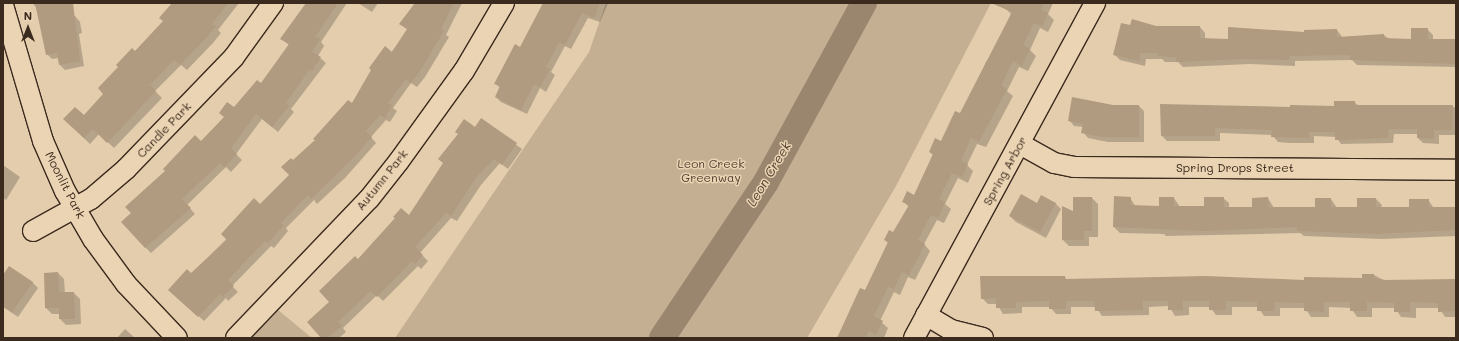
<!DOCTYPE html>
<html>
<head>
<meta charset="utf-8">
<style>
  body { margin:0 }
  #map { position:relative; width:1459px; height:341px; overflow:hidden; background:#e4cdad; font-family:Mali,sans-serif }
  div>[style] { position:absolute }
  .green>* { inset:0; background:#c5af93 }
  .shadow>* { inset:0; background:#0003 }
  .river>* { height:26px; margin:-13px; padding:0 13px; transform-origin:13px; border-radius:13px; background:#9a866e }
  .building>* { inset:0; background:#b09a80 }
  .roads { filter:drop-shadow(1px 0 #3b2a1e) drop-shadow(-1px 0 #3b2a1e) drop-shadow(0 1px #3b2a1e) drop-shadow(0 -1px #3b2a1e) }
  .minor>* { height:20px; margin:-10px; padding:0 10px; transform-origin:10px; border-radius:10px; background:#ebd4b3 }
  span { translate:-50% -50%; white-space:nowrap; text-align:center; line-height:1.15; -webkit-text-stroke:3px #ebd4b3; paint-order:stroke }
  .street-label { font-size:12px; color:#3b2a1e }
  .park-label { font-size:12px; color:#503e30 }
  .water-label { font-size:13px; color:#534132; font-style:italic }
  .frame { position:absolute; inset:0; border:4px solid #3b2a1e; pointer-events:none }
  .north { position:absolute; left:8px; top:8px; width:40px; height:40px; -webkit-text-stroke:3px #ebd4b3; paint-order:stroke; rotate:0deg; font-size:11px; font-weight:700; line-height:16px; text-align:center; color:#3b2a1e }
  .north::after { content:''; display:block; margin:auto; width:14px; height:18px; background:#3b2a1e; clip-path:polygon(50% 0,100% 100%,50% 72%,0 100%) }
</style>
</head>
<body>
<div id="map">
  <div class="green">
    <i style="clip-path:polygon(606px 3px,991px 3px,896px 186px,807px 338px,395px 338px,589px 52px)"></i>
    <i style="clip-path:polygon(272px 305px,312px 338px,243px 338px)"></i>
  </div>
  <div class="shadow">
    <i style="clip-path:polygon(32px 3px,67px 3px,70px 17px,75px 16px,80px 22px,82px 33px,79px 34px,84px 66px,65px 70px,60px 65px,59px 58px,52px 59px,47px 54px,36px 7px)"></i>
    <i style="clip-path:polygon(181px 3px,239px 3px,218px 30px,221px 33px,213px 43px,187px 70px,181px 65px,155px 91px,162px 98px,114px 148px,99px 134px,90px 144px,70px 125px,84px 116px,105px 94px,135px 52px)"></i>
    <i style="clip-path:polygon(307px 3px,347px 3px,321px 42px,324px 46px,318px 56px,326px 63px,291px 109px,294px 112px,278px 132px,262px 119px,236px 154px,242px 160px,231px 172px,226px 167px,187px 205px,195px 214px,151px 253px,145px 247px,201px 142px,261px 85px,290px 46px,281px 38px)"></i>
    <i style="clip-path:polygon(358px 3px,378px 3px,372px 12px)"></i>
    <i style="clip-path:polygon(416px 3px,462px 3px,446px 35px,449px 37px,425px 77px,417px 87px,411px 83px,393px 108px,397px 111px,390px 122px,386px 120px,371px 137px,376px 143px,345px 178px,317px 204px,314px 200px,286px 228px,288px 231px,274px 248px,271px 246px,232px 286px,238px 292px,228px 301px,226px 298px,204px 321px,175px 295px,191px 274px,291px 175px,293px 162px,352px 105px,408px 30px,400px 23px)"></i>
    <i style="clip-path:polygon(545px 3px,608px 3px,600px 22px,588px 18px,571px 49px,565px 46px,551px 72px,555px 75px,546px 92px,540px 88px,527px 114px,501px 102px,496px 97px,500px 88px,496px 84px,521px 48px)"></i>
    <i style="clip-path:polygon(1009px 3px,1053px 3px,1048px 14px,1054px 20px,1048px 32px,1040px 28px,1030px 50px,1036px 56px,1028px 71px,1019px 67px,1007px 91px,1013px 96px,986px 147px,977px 144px,967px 165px,973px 171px,968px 183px,958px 178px,945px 204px,951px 209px,944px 223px,937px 220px,924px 244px,930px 251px,915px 280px,908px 277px,900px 295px,894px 292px,880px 321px,888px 328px,884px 338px,837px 338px,865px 291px,888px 243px,885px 240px,894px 234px,909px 207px,903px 201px,914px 196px,933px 155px,930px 152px,941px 142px,961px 115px,987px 60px,990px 61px,1012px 15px,1006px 9px)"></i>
    <i style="clip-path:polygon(1131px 26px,1200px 27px,1205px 33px,1205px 39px,1229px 40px,1337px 30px,1343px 38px,1384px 35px,1389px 39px,1412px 40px,1427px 29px,1433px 35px,1433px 40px,1456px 40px,1456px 67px,1357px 65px,1352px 60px,1295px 61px,1295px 66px,1250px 64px,1183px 67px,1178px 62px,1165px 62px,1162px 59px,1146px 59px,1145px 66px,1120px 60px,1114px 54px)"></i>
    <i style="clip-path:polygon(1354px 102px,1359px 106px,1456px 107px,1456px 135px,1439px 135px,1439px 144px,1423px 143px,1418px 138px,1418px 134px,1394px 134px,1393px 143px,1341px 144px,1336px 137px,1314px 136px,1314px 143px,1290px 143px,1278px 142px,1272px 135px,1220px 133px,1220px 141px,1167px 141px,1162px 136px,1291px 108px,1335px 107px)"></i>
    <i style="clip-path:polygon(1113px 106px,1139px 106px,1144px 111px,1144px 142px,1108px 142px,1088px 138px,1083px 132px,1083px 127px,1074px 126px,1069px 120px)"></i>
    <i style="clip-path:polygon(482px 119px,522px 149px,508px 169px,500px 163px,481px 185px,457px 221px,451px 218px,420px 253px,428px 261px,421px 269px,418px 266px,383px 301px,377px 295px,343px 328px,346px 332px,339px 338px,322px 338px,331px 302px,358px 260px,410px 217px)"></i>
    <i style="clip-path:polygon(3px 165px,20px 177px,6px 200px,3px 198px)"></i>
    <i style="clip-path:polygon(1092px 198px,1098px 204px,1098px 237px,1089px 237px,1089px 246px,1069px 246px,1063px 240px)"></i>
    <i style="clip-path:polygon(1130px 198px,1136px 207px,1160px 207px,1174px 198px,1180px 207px,1205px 207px,1223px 198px,1229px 203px,1229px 208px,1253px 208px,1268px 198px,1274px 208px,1316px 208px,1316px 199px,1331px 199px,1337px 208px,1358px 208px,1376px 199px,1382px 205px,1381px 208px,1410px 208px,1428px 200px,1434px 208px,1456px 208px,1456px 236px,1382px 239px,1304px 236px,1300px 233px,1166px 236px,1164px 234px,1120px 233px,1114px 227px)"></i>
    <i style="clip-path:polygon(1055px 203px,1061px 209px,1046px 238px,1016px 222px,1010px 216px,1038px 204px)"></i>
    <i style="clip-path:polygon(58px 273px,64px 279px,65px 293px,74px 293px,80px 299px,81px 324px,66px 325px,60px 319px,60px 314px,52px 314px,46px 308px,45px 274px)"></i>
    <i style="clip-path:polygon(1374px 275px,1385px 281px,1456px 281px,1456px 317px,1445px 317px,1439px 308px,1416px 308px,1416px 318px,1401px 317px,1395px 308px,1372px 308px,1372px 317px,1357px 317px,1351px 308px,1329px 307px,1329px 317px,1311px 317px,1305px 308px,1280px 308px,1280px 316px,1264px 316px,1258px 307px,1232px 307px,1232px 315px,1216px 315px,1210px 307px,1189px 307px,1189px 315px,1175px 316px,1169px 306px,1149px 307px,1149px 315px,1102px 316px,1096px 307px,1071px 307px,1071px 314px,1056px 314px,1050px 307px,1022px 307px,1022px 313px,1003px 314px,997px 304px,988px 304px,982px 298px,1065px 277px,1067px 280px,1305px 281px,1363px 279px)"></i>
    <i style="clip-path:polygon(3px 277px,32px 282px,38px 288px,18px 317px,3px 307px)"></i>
    <i style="clip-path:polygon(125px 329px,135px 338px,117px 338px)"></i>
  </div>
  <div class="river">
    <i style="left:662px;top:338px;width:187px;rotate:-56.3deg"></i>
    <i style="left:766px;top:182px;width:204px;rotate:-61.3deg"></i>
  </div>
  <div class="building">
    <i style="clip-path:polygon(35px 3px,73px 3px,80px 61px,59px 65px,57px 53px,46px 55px)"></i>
    <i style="clip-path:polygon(172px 3px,228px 3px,212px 24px,216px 26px,207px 37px,180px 65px,174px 60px,150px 85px,156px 91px,107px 143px,93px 129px,84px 138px,63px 119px,75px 107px,84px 115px,103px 94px,98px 88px,118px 67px,116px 65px,132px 48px,135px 51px,163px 21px,159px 18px)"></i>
    <i style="clip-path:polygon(306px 3px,338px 3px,315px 37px,320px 39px,312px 52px,321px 57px,312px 71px,310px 69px,286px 103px,289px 106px,272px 127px,256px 114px,231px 148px,237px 154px,225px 167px,220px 163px,182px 199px,191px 208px,145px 248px,121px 222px,131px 213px,125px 207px,165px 171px,163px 169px,195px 135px,201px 141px,224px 117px,219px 113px,227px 102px,234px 107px,257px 80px,261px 83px,289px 44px,280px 39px)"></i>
    <i style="clip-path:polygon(415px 3px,454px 3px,441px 29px,444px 31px,420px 71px,411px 83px,406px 79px,388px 103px,392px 105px,385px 118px,380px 115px,366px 131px,372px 137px,357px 154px,311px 199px,308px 195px,281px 223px,284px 225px,268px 243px,265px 241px,228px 280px,234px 286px,222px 297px,220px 294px,198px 317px,168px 290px,187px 269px,191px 273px,227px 240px,221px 234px,254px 198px,260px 204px,289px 175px,281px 167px,291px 158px,293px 160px,315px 140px,313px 139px,348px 100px,352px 103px,371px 70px,369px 68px,385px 46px,392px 52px,407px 29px,399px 24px)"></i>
    <i style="clip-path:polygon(543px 3px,600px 3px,594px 18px,582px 13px,565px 45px,559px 42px,546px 67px,550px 69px,540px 87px,534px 84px,521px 110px,495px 97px,500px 86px,494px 84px,515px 44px,520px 47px)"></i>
    <i style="clip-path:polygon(991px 3px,1044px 3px,1041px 10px,1048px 13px,1042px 26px,1034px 23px,1023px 45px,1030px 49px,1022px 66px,1013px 61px,1001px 86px,1007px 89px,979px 142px,971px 138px,961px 161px,968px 164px,962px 177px,952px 173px,939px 199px,945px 202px,938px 218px,931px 215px,918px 240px,925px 244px,909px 275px,902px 272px,894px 289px,888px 287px,874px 316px,883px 321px,876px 335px,869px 331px,865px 338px,837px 338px,860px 288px,865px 290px,888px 242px,884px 240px,889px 230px,893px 232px,909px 205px,902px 202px,907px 191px,914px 195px,933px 154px,929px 152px,935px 138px,941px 141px,955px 111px,960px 113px,1012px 12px)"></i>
    <i style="clip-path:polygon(1132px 19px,1156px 26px,1200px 26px,1200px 38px,1228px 39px,1228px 27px,1304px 32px,1304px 30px,1337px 29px,1337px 37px,1384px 34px,1384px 38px,1411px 39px,1411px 28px,1428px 28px,1428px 39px,1456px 39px,1456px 64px,1350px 60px,1350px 55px,1290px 56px,1289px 60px,1243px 59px,1176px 62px,1176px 57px,1158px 56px,1158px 53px,1140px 53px,1140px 61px,1113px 55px,1121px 23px,1130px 25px)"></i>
    <i style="clip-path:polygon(1072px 97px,1113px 105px,1139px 105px,1139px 137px,1102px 137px,1081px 133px,1083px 124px,1068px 121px)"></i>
    <i style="clip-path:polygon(1334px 101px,1355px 101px,1355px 105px,1453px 105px,1452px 130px,1434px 130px,1434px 139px,1417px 138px,1417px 129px,1389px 129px,1388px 138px,1335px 140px,1335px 132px,1309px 132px,1309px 138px,1271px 137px,1272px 130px,1215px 128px,1215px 136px,1161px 136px,1160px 104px,1290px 107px,1290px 105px,1334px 106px)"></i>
    <i style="clip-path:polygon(481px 118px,517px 143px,502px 165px,494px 159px,475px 179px,451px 216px,446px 213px,415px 247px,423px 255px,415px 264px,412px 261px,377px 297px,371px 291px,338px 322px,342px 326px,327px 338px,321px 338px,307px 322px,329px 302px,319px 291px,355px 256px,358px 259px,395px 218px,393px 217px,401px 208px,409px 215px,443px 163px,438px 159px,458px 134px,455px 132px,464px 119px,475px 127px)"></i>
    <i style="clip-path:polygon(1021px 194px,1037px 203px,1041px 195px,1056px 203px,1040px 232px,1009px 216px)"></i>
    <i style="clip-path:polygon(1114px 196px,1131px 197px,1131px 205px,1159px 206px,1159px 197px,1174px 197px,1174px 206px,1204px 206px,1204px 197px,1224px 197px,1224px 207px,1252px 207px,1252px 198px,1268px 197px,1269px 207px,1315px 207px,1315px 198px,1331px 198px,1331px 207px,1357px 207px,1357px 198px,1376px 198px,1376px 207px,1409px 207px,1409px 199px,1429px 199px,1429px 207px,1456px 207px,1456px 230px,1375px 234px,1297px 231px,1297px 227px,1205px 231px,1113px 227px)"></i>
    <i style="clip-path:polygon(1073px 197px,1092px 197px,1092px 231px,1084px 231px,1084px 240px,1062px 240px,1062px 206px,1073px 211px)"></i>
    <i style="clip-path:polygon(9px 266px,33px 282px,12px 312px,3px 306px,3px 275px)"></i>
    <i style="clip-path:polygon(58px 272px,59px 292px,74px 292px,75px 319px,59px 319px,59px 308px,45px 308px,44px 273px)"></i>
    <i style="clip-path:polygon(1362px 274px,1374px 274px,1374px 278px,1385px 280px,1456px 279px,1456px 311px,1438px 312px,1438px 303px,1410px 302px,1410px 312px,1394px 312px,1394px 303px,1367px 302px,1367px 311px,1350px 311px,1350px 302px,1324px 302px,1324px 312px,1304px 311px,1304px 303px,1275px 302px,1274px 311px,1257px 311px,1257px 302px,1226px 301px,1226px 310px,1209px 310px,1209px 301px,1183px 301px,1183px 310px,1168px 310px,1168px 301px,1143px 301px,1143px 310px,1095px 311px,1094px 301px,1066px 301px,1066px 309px,1049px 309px,1049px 301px,1016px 302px,1016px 308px,996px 308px,996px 298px,981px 299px,980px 276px,1065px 276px,1065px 279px,1206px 276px,1304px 280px,1304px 277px,1362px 278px)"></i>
  </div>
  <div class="roads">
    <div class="minor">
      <i style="left:3px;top:5px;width:142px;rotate:73.6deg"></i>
      <i style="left:43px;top:141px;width:55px;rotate:66.3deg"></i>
      <i style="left:65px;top:191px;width:56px;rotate:59.7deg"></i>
      <i style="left:93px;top:239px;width:56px;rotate:53.7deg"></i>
      <i style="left:126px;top:284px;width:74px;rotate:46.6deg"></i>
      <i style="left:1020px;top:144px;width:39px;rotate:29deg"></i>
      <i style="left:1054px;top:163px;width:20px;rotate:11deg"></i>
      <i style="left:1074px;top:167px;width:382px;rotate:0.4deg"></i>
      <i style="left:33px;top:231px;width:66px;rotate:-28.9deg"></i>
      <i style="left:91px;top:199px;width:46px;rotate:-40.6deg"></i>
      <i style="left:126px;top:169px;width:156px;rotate:-46deg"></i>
      <i style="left:234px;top:57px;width:67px;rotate:-54.2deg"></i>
      <i style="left:926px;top:315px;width:29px;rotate:31deg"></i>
      <i style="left:951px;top:330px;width:33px;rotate:14deg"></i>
      <i style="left:236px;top:338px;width:192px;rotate:-46.3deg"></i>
      <i style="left:369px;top:199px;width:48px;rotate:-51.7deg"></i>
      <i style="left:399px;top:161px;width:111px;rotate:-54.2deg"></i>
      <i style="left:464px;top:71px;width:79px;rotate:-59.5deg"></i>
      <i style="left:914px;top:338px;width:381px;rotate:-61.6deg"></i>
    </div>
  </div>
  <div class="street-label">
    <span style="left:164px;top:130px;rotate:-46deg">Candle Park</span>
    <span style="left:1235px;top:168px">Spring Drops Street</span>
    <span style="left:1005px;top:171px;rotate:-61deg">Spring Arbor</span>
    <span style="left:382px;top:180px;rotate:-51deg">Autumn Park</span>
    <span style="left:65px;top:185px;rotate:63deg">Moonlit Park</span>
  </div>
  <div class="park-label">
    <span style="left:711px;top:171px">Leon Creek<br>Greenway</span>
  </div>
  <div class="water-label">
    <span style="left:769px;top:174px;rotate:-59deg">Leon Creek</span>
  </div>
  <div class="frame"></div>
  <div class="north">N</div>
</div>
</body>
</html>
